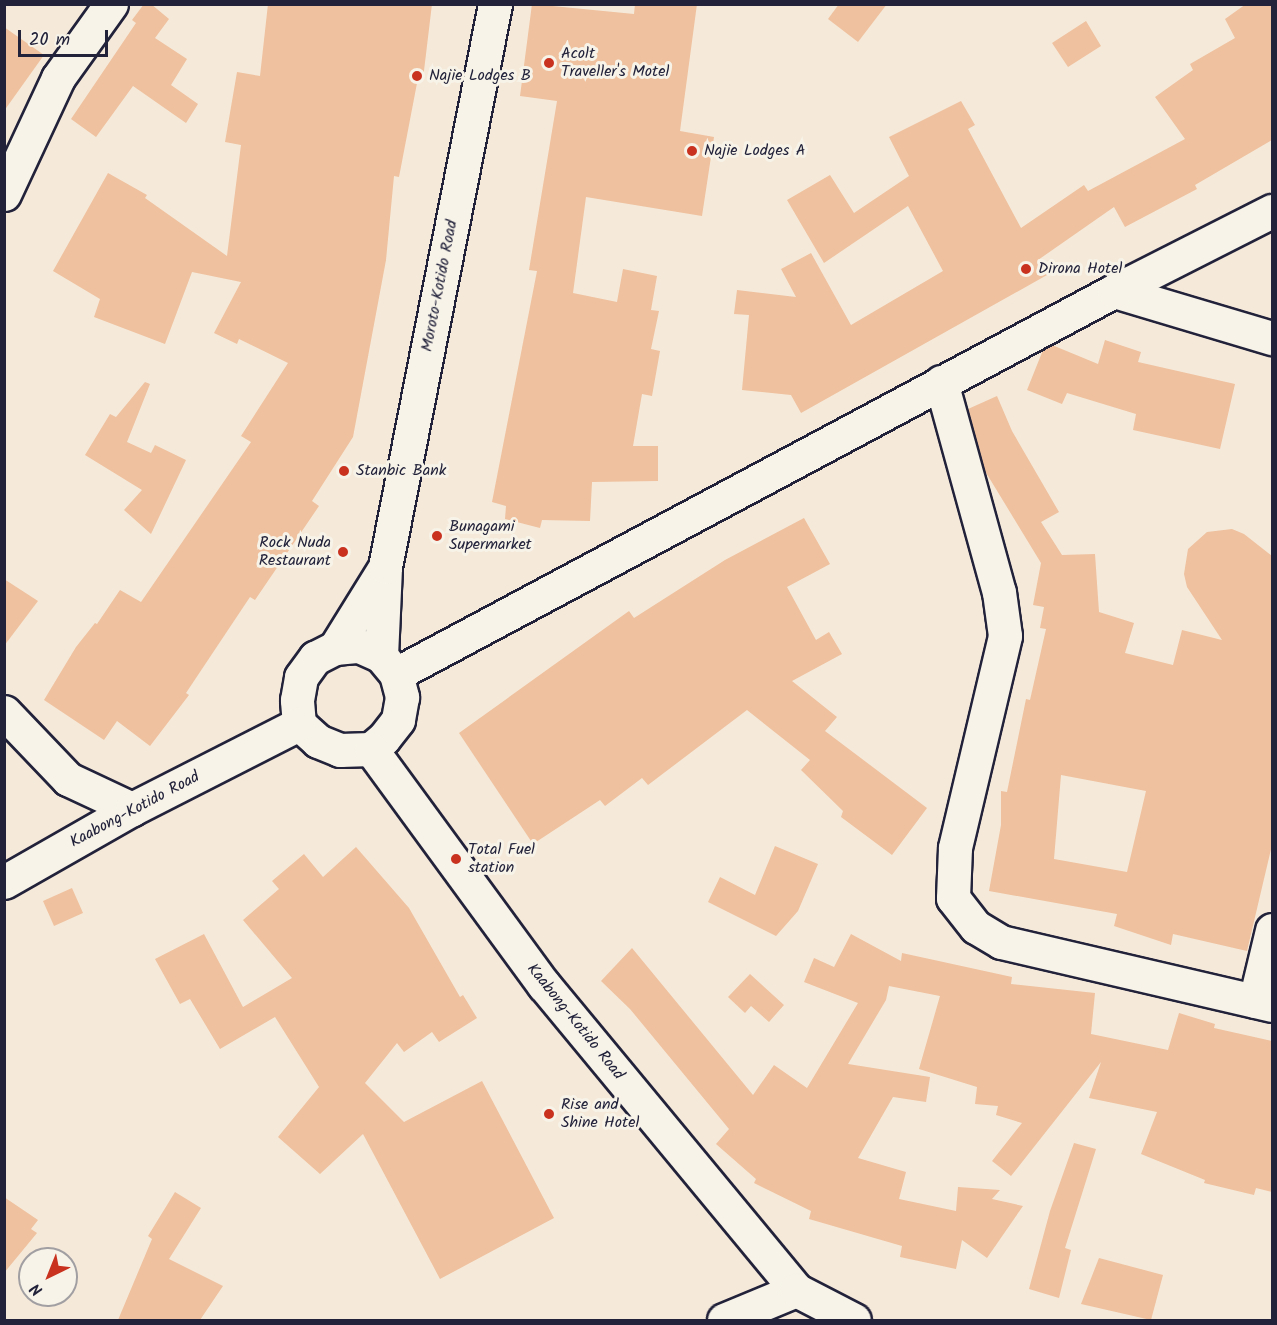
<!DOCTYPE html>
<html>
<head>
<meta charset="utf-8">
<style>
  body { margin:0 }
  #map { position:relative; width:1277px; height:1325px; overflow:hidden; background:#f5e9d9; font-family:Kalam,sans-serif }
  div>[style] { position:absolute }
  .building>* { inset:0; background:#efc19e }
  .roads { filter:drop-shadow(2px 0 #22223b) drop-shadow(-2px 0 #22223b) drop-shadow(0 2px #22223b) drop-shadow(0 -2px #22223b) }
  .street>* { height:33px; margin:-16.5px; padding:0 16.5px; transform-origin:16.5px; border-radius:16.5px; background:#f7f3e8 }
  .secondary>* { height:33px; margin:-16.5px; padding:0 16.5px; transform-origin:16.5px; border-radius:16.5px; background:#f7f3e8 }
  .dots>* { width:16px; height:16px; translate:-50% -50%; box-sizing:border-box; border:3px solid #f7f3e8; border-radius:50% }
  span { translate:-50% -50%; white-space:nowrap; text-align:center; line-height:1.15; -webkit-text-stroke:6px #f7f3e8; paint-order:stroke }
  .poi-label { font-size:16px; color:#22223b }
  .left { translate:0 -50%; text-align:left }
  .right { translate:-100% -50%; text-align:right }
  .street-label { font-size:16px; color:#22223b }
  .frame { position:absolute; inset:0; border:6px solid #22223b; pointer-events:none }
  .north { position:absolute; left:18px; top:1247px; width:60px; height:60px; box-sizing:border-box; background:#f7f3e8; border:2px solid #a29fa3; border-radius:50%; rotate:223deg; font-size:16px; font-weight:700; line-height:24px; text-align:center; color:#22223b }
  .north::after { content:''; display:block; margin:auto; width:21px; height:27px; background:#c8321e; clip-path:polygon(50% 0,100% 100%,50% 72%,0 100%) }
  .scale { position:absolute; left:18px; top:30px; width:90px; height:27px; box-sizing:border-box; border:3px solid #22223b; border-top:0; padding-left:8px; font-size:18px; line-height:21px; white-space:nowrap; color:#22223b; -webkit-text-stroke:4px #f7f3e8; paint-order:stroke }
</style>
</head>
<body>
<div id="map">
  <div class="building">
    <i style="clip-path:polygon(144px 4px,151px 4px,169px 19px,155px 38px,187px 59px,171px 85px,198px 104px,186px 123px,133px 86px,96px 137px,71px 119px,136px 23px,132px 20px)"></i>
    <i style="clip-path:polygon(268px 4px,432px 4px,423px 79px,418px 78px,399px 177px,394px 176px,386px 260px,353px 437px,312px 501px,319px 506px,255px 600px,250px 597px,186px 693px,189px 695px,150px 746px,117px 721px,104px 740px,44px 700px,76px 647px,95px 623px,97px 624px,120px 590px,141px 602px,251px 442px,241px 436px,288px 363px,239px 339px,237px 344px,214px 333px,241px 282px,192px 272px,165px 344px,94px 317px,100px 299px,53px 271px,108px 173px,147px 195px,145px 198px,227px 256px,241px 145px,225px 142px,237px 72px,260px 76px)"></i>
    <i style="clip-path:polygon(532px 4px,634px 14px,635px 4px,697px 4px,680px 131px,714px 137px,702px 216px,586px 197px,573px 293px,617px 302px,623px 269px,657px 276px,651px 310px,659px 311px,651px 349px,660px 351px,652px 396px,642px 394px,633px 446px,658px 446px,658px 481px,592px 482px,590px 521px,542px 520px,540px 528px,505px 519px,506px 506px,492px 502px,537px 271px,529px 270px,557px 101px,520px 96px)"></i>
    <i style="clip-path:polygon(839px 4px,887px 4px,858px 42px,828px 19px)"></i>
    <i style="clip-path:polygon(1246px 4px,1272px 4px,1272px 140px,1195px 185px,1197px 189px,1125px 227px,1114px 207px,1038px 260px,1047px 275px,801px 413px,791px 395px,742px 390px,749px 315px,734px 314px,737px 290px,796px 297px,781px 269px,811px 253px,851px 325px,943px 271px,908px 206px,824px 263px,787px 200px,830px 175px,854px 213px,909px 176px,889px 137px,961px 101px,975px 125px,968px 129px,1021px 228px,1084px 185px,1088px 191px,1185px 139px,1155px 97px,1193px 70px,1190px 64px,1235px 38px,1225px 19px)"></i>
    <i style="clip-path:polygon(1086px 21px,1101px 46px,1068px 67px,1052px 43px)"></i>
    <i style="clip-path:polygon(4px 27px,44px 55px,4px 111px)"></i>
    <i style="clip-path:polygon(1105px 340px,1141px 352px,1138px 362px,1235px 384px,1220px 449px,1133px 430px,1136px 414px,1067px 393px,1062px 404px,1027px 390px,1043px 350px,1052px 345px,1098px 364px)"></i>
    <i style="clip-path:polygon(145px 382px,150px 384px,127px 442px,151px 453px,155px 445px,186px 460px,151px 534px,124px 510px,142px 490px,85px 455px,110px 414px,116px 417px)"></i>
    <i style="clip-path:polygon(evenodd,997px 396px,1012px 431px,1059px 512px,1041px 522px,1062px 555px,1095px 554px,1099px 612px,1134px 623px,1125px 653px,1173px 665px,1182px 630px,1222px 640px,1187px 587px,1184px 574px,1188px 549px,1207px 532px,1232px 529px,1244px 534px,1272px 556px,1272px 845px,1247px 951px,1173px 934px,1171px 945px,1114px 926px,1117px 914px,989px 891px,1001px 825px,1001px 791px,1007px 792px,1026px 699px,1030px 700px,1046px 629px,1040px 628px,1044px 607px,1033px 605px,1041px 563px,985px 471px,968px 409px,997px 396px,1061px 775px,1146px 791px,1127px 872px,1054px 859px,1061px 775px)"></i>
    <i style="clip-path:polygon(804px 518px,830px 564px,787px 587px,816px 640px,829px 632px,842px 654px,792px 681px,837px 717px,825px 731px,927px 808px,892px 855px,841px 817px,843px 811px,801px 770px,810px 760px,747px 710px,648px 785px,642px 778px,605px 806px,600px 800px,533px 844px,459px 733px,629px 611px,634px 618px,725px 560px)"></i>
    <i style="clip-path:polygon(4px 579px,38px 601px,4px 646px)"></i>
    <i style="clip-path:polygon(775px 846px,818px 864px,798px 911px,776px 936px,708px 902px,720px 877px,755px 895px)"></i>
    <i style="clip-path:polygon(356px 847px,409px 908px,460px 997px,463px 995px,477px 1018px,439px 1042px,432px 1032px,404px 1052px,397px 1043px,365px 1083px,404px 1122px,482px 1081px,554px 1218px,440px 1279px,363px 1134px,320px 1174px,278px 1137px,319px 1087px,275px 1017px,220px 1049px,190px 999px,180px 1004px,155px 959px,204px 934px,243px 1007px,292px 978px,243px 920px,279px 889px,272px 881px,304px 854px,323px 877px)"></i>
    <i style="clip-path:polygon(72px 888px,83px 913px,54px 926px,43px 901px)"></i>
    <i style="clip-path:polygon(851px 934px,901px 961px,902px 953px,1012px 977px,1011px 984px,1095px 993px,1091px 1034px,1168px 1050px,1179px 1013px,1215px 1024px,1214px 1028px,1272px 1041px,1272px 1192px,1256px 1188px,1254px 1195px,1204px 1183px,1205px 1180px,1141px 1154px,1157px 1112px,1089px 1098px,1101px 1062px,1011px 1176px,992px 1161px,1022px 1123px,996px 1115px,998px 1106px,975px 1104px,977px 1087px,919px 1069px,940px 996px,889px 986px,886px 1000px,848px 1064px,930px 1077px,926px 1102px,893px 1097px,858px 1158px,906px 1172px,899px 1199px,956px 1211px,958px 1187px,1000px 1190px,992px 1199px,1023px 1206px,987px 1258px,962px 1240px,956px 1269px,900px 1257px,902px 1246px,809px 1219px,811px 1211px,754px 1183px,756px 1179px,716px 1144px,729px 1129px,630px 1009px,601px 981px,632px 948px,753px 1095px,774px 1065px,807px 1088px,858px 1003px,804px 982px,814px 958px,834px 967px)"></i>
    <i style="clip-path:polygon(750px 974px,784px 1005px,769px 1022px,751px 1006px,745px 1013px,728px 997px)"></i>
    <i style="clip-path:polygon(1074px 1143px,1096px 1149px,1065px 1248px,1071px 1250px,1059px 1298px,1029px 1289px,1050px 1211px)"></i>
    <i style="clip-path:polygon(175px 1192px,201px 1208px,169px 1259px,223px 1286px,200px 1320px,118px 1320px,152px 1239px,148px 1236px)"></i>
    <i style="clip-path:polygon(4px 1197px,38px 1220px,31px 1229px,37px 1233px,4px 1273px)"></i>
    <i style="clip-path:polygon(1099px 1258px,1163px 1275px,1151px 1320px,1081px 1304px)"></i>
  </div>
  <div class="roads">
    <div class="street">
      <i style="left:4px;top:194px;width:128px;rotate:-65deg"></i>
      <i style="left:58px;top:78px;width:91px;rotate:-54.4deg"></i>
      <i style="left:1114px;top:291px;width:165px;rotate:16.6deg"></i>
      <i style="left:941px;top:382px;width:218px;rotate:74.6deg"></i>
      <i style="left:999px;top:592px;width:44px;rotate:82.2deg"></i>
      <i style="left:1005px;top:636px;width:218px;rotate:103.3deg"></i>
      <i style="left:955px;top:848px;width:50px;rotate:92.3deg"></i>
      <i style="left:953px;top:898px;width:37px;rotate:52deg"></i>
      <i style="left:976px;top:927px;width:29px;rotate:31deg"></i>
      <i style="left:1001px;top:942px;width:278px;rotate:13.1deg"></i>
      <i style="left:396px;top:674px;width:814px;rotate:-28.08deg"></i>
      <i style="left:1114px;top:291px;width:177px;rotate:-26.9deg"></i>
      <i style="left:4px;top:712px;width:93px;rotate:46.3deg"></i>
      <i style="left:68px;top:779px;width:71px;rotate:25.1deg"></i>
      <i style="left:1255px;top:1001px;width:73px;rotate:-76.5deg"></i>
      <i style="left:724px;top:1320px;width:78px;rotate:-22.6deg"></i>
    </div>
    <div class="secondary">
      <i style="left:359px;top:646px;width:24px;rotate:24deg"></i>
      <i style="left:381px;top:656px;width:23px;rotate:50deg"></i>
      <i style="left:396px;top:674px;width:24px;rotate:75deg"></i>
      <i style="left:402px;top:697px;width:23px;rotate:100deg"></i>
      <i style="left:398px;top:720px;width:23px;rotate:128deg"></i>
      <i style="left:384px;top:738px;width:17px;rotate:140deg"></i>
      <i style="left:371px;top:749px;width:31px;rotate:178deg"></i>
      <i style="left:340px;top:750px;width:24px;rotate:-158deg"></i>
      <i style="left:318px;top:741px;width:25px;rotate:-138deg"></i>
      <i style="left:299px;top:724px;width:24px;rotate:-95deg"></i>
      <i style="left:297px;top:700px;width:23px;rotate:-80deg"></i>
      <i style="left:301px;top:677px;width:24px;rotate:-54deg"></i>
      <i style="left:315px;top:658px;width:22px;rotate:-27deg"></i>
      <i style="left:335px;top:648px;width:24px;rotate:-5deg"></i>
      <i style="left:335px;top:648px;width:93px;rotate:-58.2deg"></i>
      <i style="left:381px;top:656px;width:89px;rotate:-87.4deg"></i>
      <i style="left:385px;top:567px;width:574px;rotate:-78.94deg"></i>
      <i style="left:371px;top:749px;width:293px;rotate:53.8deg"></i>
      <i style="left:544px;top:985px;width:396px;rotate:50.4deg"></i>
      <i style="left:796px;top:1290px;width:65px;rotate:27.3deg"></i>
      <i style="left:4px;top:882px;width:147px;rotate:-29.7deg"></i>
      <i style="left:132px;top:809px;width:187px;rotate:-27deg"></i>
    </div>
  </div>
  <div class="dots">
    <i style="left:549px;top:63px;background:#c8321e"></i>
    <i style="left:417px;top:76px;background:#c8321e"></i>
    <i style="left:692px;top:151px;background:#c8321e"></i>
    <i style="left:1026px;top:269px;background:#c8321e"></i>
    <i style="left:344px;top:471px;background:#c8321e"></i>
    <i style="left:437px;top:536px;background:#c8321e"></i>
    <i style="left:343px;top:552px;background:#c8321e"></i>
    <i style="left:456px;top:859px;background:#c8321e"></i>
    <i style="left:549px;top:1114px;background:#c8321e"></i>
  </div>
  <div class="poi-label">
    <span class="left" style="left:561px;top:63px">Acolt<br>Traveller's Motel</span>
    <span class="left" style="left:429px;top:76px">Najie Lodges B</span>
    <span class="left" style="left:704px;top:151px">Najie Lodges A</span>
    <span class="left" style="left:1038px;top:269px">Dirona Hotel</span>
    <span class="left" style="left:356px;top:471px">Stanbic Bank</span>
    <span class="left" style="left:449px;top:536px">Bunagami<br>Supermarket</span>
    <span class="right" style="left:331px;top:552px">Rock Nuda<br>Restaurant</span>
    <span class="left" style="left:468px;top:859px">Total Fuel<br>station</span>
    <span class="left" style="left:561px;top:1114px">Rise and<br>Shine Hotel</span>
  </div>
  <div class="street-label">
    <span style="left:440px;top:286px;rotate:-79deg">Moroto-Kotido Road</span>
    <span style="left:135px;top:810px;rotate:-28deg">Kaabong-Kotido Road</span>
    <span style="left:575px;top:1022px;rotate:51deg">Kaabong-Kotido Road</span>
  </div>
  <div class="frame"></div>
  <div class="north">N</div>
  <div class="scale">20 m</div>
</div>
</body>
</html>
